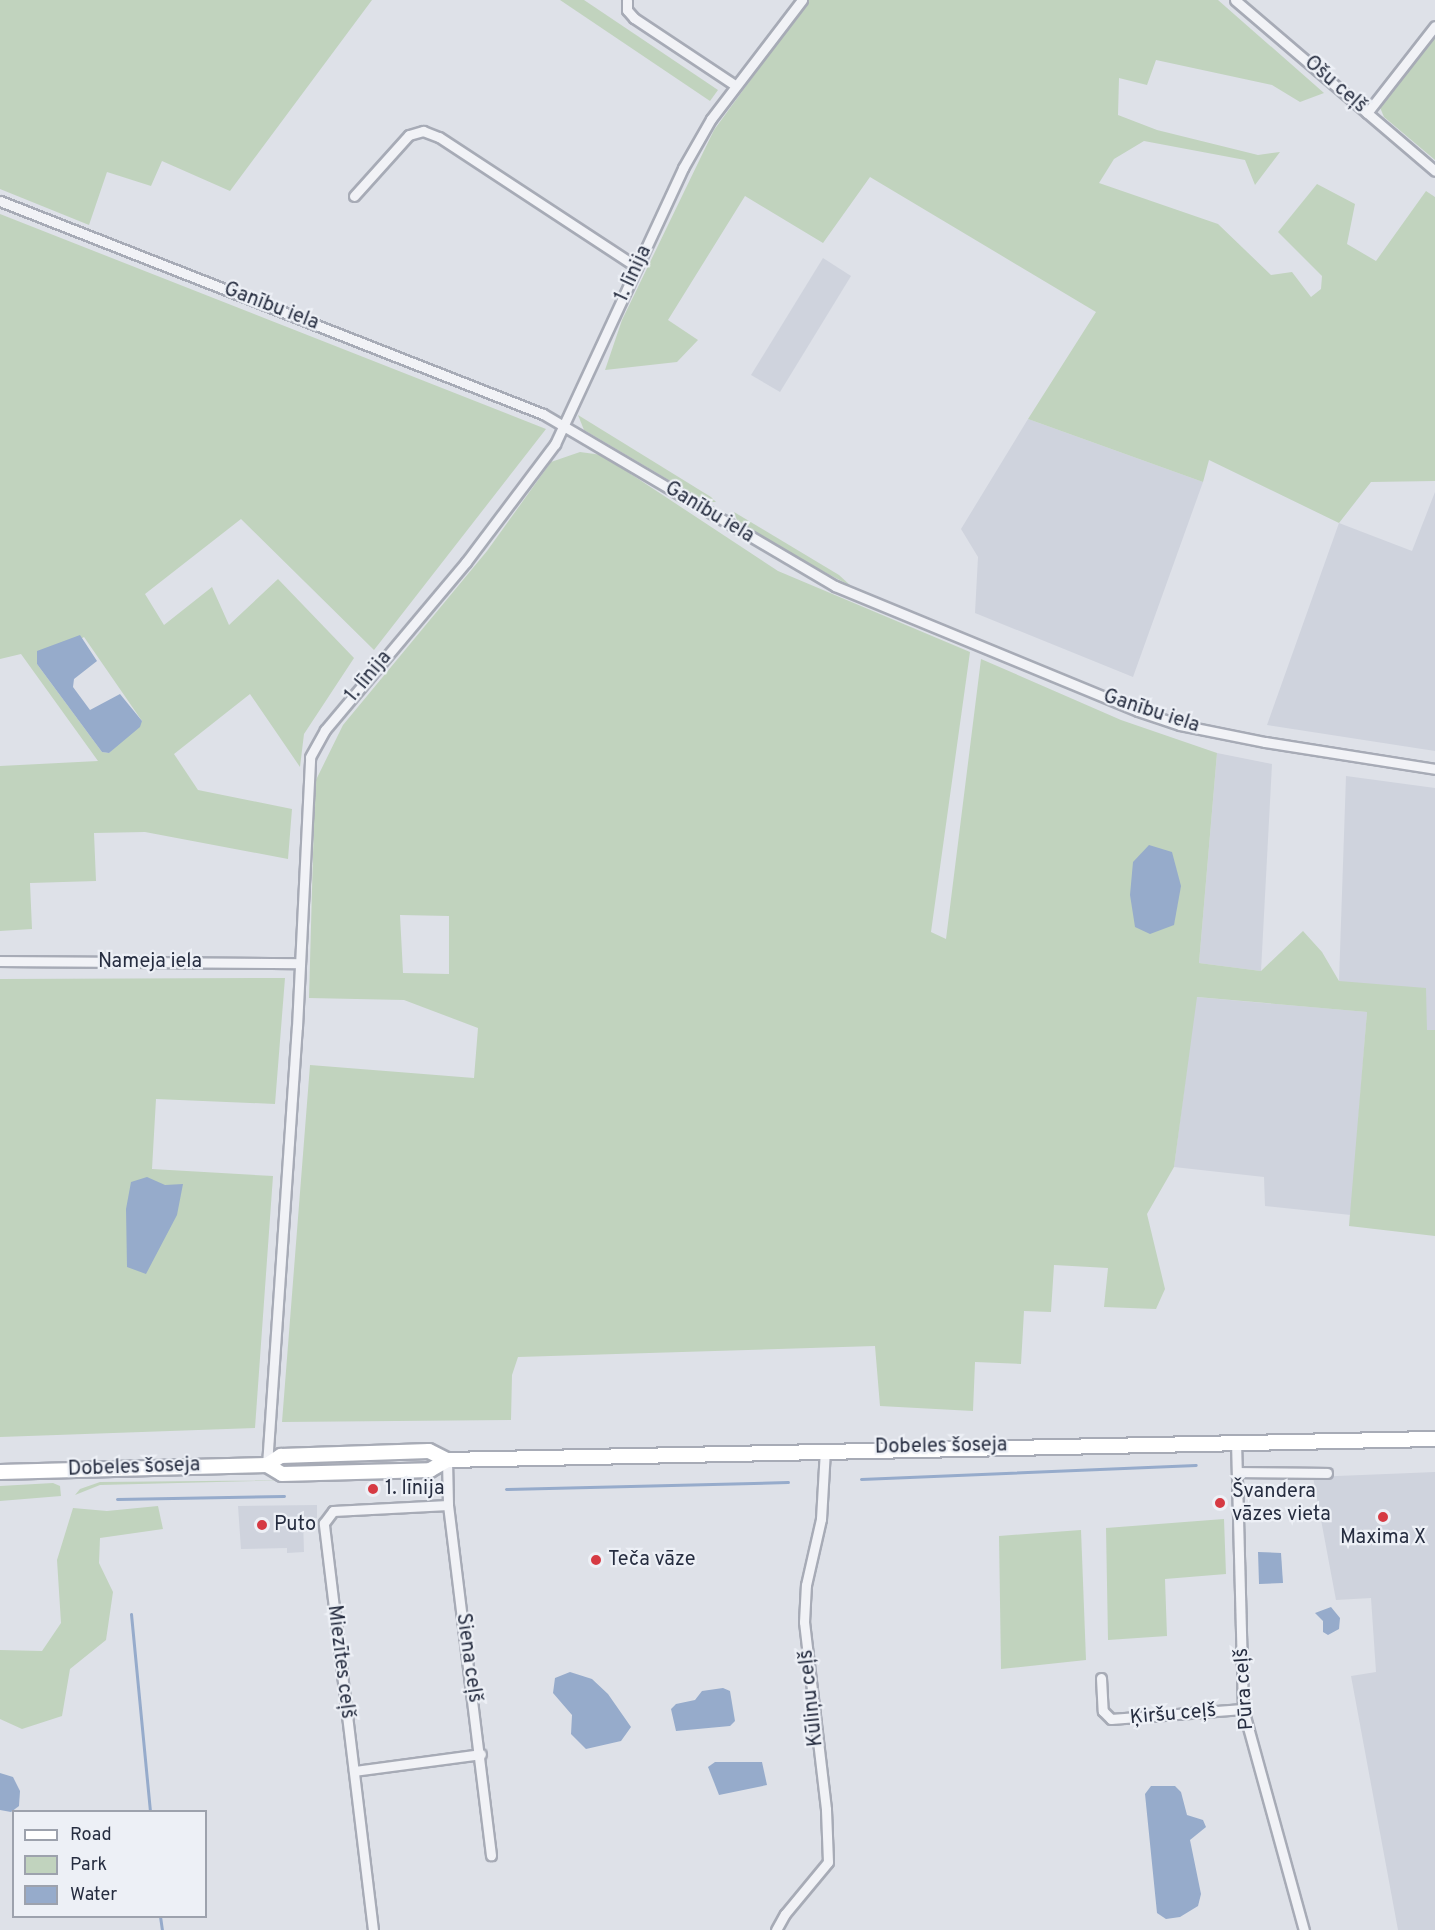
<!DOCTYPE html>
<html>
<head>
<meta charset="utf-8">
<style>
  body { margin:0 }
  #map { position:relative; width:1435px; height:1930px; overflow:hidden; background:#dee1e8; font-family:Overpass,sans-serif }
  div>[style] { position:absolute }
  .built>* { inset:0; background:#cfd3dd }
  .green>* { inset:0; background:#c1d3be }
  .water>* { inset:0; background:#96abcb }
  .stream>* { height:3px; margin:-1.5px; padding:0 1.5px; transform-origin:1.5px; border-radius:1.5px; background:#96abcb }
  .roads { filter:drop-shadow(2px 0 #a7abb6) drop-shadow(-2px 0 #a7abb6) drop-shadow(0 2px #a7abb6) drop-shadow(0 -2px #a7abb6) }
  .minor>* { height:9px; margin:-4.5px; padding:0 4.5px; transform-origin:4.5px; border-radius:4.5px; background:#f1f2f6 }
  .primary>* { height:14px; margin:-7px; padding:0 7px; transform-origin:7px; border-radius:7px; background:#fff }
  .dots>* { width:16px; height:16px; translate:-50% -50%; box-sizing:border-box; border:3px solid #edf0f6; border-radius:50% }
  span { translate:-50% -50%; white-space:nowrap; text-align:center; line-height:1.15; -webkit-text-stroke:4.5px #edf0f6; paint-order:stroke }
  .street-label { font-size:20px; color:#262d40 }
  .poi-label { font-size:20px; color:#262d40 }
  .left { translate:0 -50%; text-align:left }
  .legend { position:absolute; left:12px; top:1810px; width:195px; height:108px; box-sizing:border-box; background:#edf0f6; border:2px solid #9da2ad; margin:0; padding:8px 10px; list-style:none; font-size:18px; color:#262d40 }
  .legend li { display:flex; align-items:center; gap:12px; height:30px }
  .legend b { width:30px; border:2px solid #9da2ad }
</style>
</head>
<body>
<div id="map">
  <div class="built">
    <i style="clip-path:polygon(823px 258px,851px 276px,780px 392px,751px 375px)"></i>
    <i style="clip-path:polygon(1028px 419px,1203px 482px,1133px 677px,975px 613px,978px 557px,961px 529px)"></i>
    <i style="clip-path:polygon(1435px 492px,1435px 751px,1267px 725px,1339px 523px,1412px 551px)"></i>
    <i style="clip-path:polygon(1217px 753px,1272px 764px,1261px 971px,1199px 963px)"></i>
    <i style="clip-path:polygon(1346px 776px,1435px 788px,1435px 1030px,1427px 1030px,1339px 981px)"></i>
    <i style="clip-path:polygon(1196px 997px,1367px 1012px,1351px 1215px,1265px 1206px,1264px 1177px,1174px 1167px)"></i>
    <i style="clip-path:polygon(1435px 1472px,1435px 1930px,1398px 1930px,1351px 1676px,1376px 1672px,1371px 1598px,1336px 1600px,1313px 1477px)"></i>
    <i style="clip-path:polygon(317px 1505px,317px 1518px,303px 1519px,304px 1552px,287px 1553px,287px 1548px,241px 1549px,238px 1506px)"></i>
  </div>
  <div class="green">
    <i style="clip-path:polygon(0 0,372px 0,230px 191px,162px 161px,151px 186px,107px 172px,89px 225px,0 189px)"></i>
    <i style="clip-path:polygon(560px 0,584px 0,718px 90px,710px 101px)"></i>
    <i style="clip-path:polygon(809px 0,1218px 0,1324px 93px,1300px 102px,1272px 85px,1156px 60px,1147px 85px,1119px 78px,1118px 115px,1157px 130px,1258px 155px,1280px 152px,1255px 185px,1245px 160px,1144px 141px,1114px 159px,1099px 183px,1218px 224px,1271px 275px,1292px 272px,1311px 297px,1321px 289px,1322px 276px,1278px 232px,1317px 184px,1355px 204px,1347px 244px,1376px 261px,1426px 191px,1435px 197px,1435px 481px,1371px 482px,1339px 523px,1209px 460px,1203px 482px,1028px 419px,1096px 312px,870px 177px,823px 243px,745px 196px,668px 320px,698px 340px,677px 362px,605px 370px,622px 320px,714px 130px)"></i>
    <i style="clip-path:polygon(1435px 33px,1435px 160px,1384px 117px,1379px 105px)"></i>
    <i style="clip-path:polygon(evenodd,0 214px,546px 429px,374px 650px,241px 519px,145px 594px,164px 625px,212px 587px,229px 625px,278px 579px,354px 658px,304px 734px,300px 767px,250px 694px,174px 754px,198px 790px,292px 809px,288px 859px,145px 832px,94px 833px,96px 881px,30px 883px,32px 929px,0 931px,0 766px,98px 761px,21px 654px,0 659px,0 214px,84px 637px,142px 721px,109px 753px,102px 752px,37px 664px,84px 637px)"></i>
    <i style="clip-path:polygon(578px 415px,711px 497px,716px 502px,706px 502px,584px 430px)"></i>
    <i style="clip-path:polygon(evenodd,580px 452px,602px 455px,778px 571px,970px 652px,931px 932px,946px 939px,981px 659px,1121px 720px,1217px 753px,1199px 963px,1261px 971px,1303px 931px,1322px 952px,1339px 981px,1426px 988px,1427px 1030px,1435px 1030px,1435px 1236px,1349px 1226px,1367px 1012px,1197px 997px,1174px 1167px,1147px 1214px,1165px 1289px,1156px 1309px,1104px 1307px,1108px 1268px,1054px 1265px,1051px 1312px,1024px 1311px,1021px 1364px,975px 1362px,973px 1411px,880px 1406px,875px 1346px,518px 1357px,512px 1375px,511px 1420px,282px 1422px,310px 1065px,474px 1078px,478px 1028px,404px 1000px,309px 998px,315px 782px,343px 725px,487px 551px,551px 462px,580px 452px,400px 915px,449px 916px,449px 974px,403px 973px,400px 915px)"></i>
    <i style="clip-path:polygon(734px 512px,839px 575px,851px 586px,769px 543px,738px 523px)"></i>
    <i style="clip-path:polygon(285px 978px,275px 1104px,156px 1099px,152px 1169px,273px 1176px,255px 1428px,0 1437px,0 979px)"></i>
    <i style="clip-path:polygon(296px 1480px,100px 1485px,75px 1495px,80px 1489px,100px 1482px)"></i>
    <i style="clip-path:polygon(53px 1483px,60px 1486px,61px 1496px,0 1501px,0 1486px)"></i>
    <i style="clip-path:polygon(158px 1506px,163px 1529px,100px 1538px,99px 1563px,113px 1592px,106px 1640px,70px 1669px,62px 1716px,22px 1729px,0 1719px,0 1650px,42px 1651px,61px 1623px,57px 1560px,73px 1508px,107px 1511px)"></i>
    <i style="clip-path:polygon(1224px 1519px,1226px 1574px,1165px 1579px,1167px 1636px,1108px 1640px,1106px 1528px)"></i>
    <i style="clip-path:polygon(1081px 1530px,1086px 1660px,1001px 1669px,999px 1536px)"></i>
  </div>
  <div class="water">
    <i style="clip-path:polygon(80px 635px,97px 661px,74px 679px,73px 687px,90px 710px,120px 694px,142px 721px,140px 727px,109px 753px,102px 752px,37px 664px,37px 651px)"></i>
    <i style="clip-path:polygon(1149px 845px,1172px 852px,1181px 886px,1174px 925px,1150px 934px,1135px 927px,1130px 895px,1133px 862px)"></i>
    <i style="clip-path:polygon(147px 1177px,165px 1185px,183px 1184px,177px 1215px,146px 1274px,127px 1267px,126px 1209px,131px 1182px)"></i>
    <i style="clip-path:polygon(1258px 1552px,1281px 1553px,1283px 1583px,1259px 1584px)"></i>
    <i style="clip-path:polygon(1331px 1607px,1340px 1618px,1339px 1629px,1328px 1635px,1323px 1632px,1323px 1621px,1315px 1613px)"></i>
    <i style="clip-path:polygon(570px 1672px,592px 1679px,608px 1694px,631px 1727px,621px 1741px,586px 1749px,571px 1734px,572px 1715px,553px 1693px,555px 1678px)"></i>
    <i style="clip-path:polygon(723px 1688px,730px 1691px,735px 1721px,730px 1726px,676px 1731px,671px 1709px,676px 1704px,695px 1700px,702px 1691px)"></i>
    <i style="clip-path:polygon(715px 1762px,762px 1762px,767px 1785px,719px 1795px,708px 1767px)"></i>
    <i style="clip-path:polygon(0 1773px,13px 1777px,20px 1791px,19px 1806px,11px 1812px,0 1810px)"></i>
    <i style="clip-path:polygon(1151px 1786px,1175px 1786px,1181px 1792px,1187px 1815px,1203px 1820px,1206px 1827px,1190px 1840px,1201px 1894px,1198px 1906px,1180px 1917px,1166px 1919px,1157px 1913px,1145px 1794px)"></i>
  </div>
  <div class="stream">
    <i style="left:861px;top:1479px;width:335px;rotate:-2.4deg"></i>
    <i style="left:506px;top:1489px;width:282px;rotate:-1.4deg"></i>
    <i style="left:117px;top:1499px;width:167px;rotate:-1deg"></i>
    <i style="left:131px;top:1614px;width:199px;rotate:84.5deg"></i>
    <i style="left:160px;top:1916px;width:14px;rotate:82deg"></i>
  </div>
  <div class="roads">
    <div class="minor">
      <i style="left:627px;top:0;width:10px;rotate:90deg"></i>
      <i style="left:627px;top:10px;width:11px;rotate:49deg"></i>
      <i style="left:634px;top:18px;width:121px;rotate:33.6deg"></i>
      <i style="left:1235px;top:0;width:263px;rotate:40.5deg"></i>
      <i style="left:1367px;top:113px;width:110px;rotate:-52deg"></i>
      <i style="left:354px;top:196px;width:82px;rotate:-48deg"></i>
      <i style="left:409px;top:135px;width:15px;rotate:-16deg"></i>
      <i style="left:423px;top:131px;width:17px;rotate:21deg"></i>
      <i style="left:439px;top:137px;width:237px;rotate:33.3deg"></i>
      <i style="left:0;top:201px;width:583px;rotate:21.42deg"></i>
      <i style="left:543px;top:414px;width:339px;rotate:30.5deg"></i>
      <i style="left:835px;top:586px;width:328px;rotate:22.4deg"></i>
      <i style="left:1138px;top:711px;width:44px;rotate:18.4deg"></i>
      <i style="left:1180px;top:725px;width:87px;rotate:11.3deg"></i>
      <i style="left:1265px;top:742px;width:172px;rotate:9deg"></i>
      <i style="left:0;top:961px;width:300px;rotate:0.4deg"></i>
      <i style="left:1236px;top:1441px;width:268px;rotate:88.5deg"></i>
      <i style="left:1243px;top:1709px;width:229px;rotate:74.6deg"></i>
      <i style="left:447px;top:1460px;width:45px;rotate:88.7deg"></i>
      <i style="left:448px;top:1505px;width:353px;rotate:83deg"></i>
      <i style="left:267px;top:1465px;width:439px;rotate:-86.1deg"></i>
      <i style="left:297px;top:1027px;width:270px;rotate:-87.2deg"></i>
      <i style="left:310px;top:757px;width:31px;rotate:-61deg"></i>
      <i style="left:325px;top:730px;width:219px;rotate:-50deg"></i>
      <i style="left:466px;top:562px;width:148px;rotate:-53deg"></i>
      <i style="left:555px;top:444px;width:304px;rotate:-65.1deg"></i>
      <i style="left:683px;top:168px;width:56px;rotate:-60.3deg"></i>
      <i style="left:711px;top:119px;width:150px;rotate:-52.6deg"></i>
      <i style="left:1237px;top:1472px;width:90px;rotate:0.6deg"></i>
      <i style="left:1101px;top:1678px;width:33px;rotate:87deg"></i>
      <i style="left:1103px;top:1711px;width:11px;rotate:45deg"></i>
      <i style="left:1111px;top:1719px;width:132px;rotate:-4.3deg"></i>
      <i style="left:354px;top:1771px;width:128px;rotate:-7.6deg"></i>
      <i style="left:373px;top:1930px;width:410px;rotate:-96.9deg"></i>
      <i style="left:324px;top:1523px;width:15px;rotate:-53deg"></i>
      <i style="left:333px;top:1511px;width:115px;rotate:-3deg"></i>
      <i style="left:776px;top:1930px;width:18px;rotate:-61deg"></i>
      <i style="left:785px;top:1914px;width:67px;rotate:-50.4deg"></i>
      <i style="left:828px;top:1862px;width:53px;rotate:-92.2deg"></i>
      <i style="left:826px;top:1809px;width:188px;rotate:-96.7deg"></i>
      <i style="left:804px;top:1622px;width:37px;rotate:-87deg"></i>
      <i style="left:806px;top:1585px;width:68px;rotate:-77.2deg"></i>
      <i style="left:821px;top:1519px;width:69px;rotate:-86.7deg"></i>
    </div>
    <div class="primary">
      <i style="left:267px;top:1465px;width:17px;rotate:31deg"></i>
      <i style="left:282px;top:1474px;width:148px;rotate:-1.5deg"></i>
      <i style="left:430px;top:1470px;width:20px;rotate:-30deg"></i>
      <i style="left:447px;top:1460px;width:988px;rotate:-1.22deg"></i>
      <i style="left:0;top:1472px;width:267px;rotate:-1.5deg"></i>
      <i style="left:267px;top:1465px;width:17px;rotate:-33deg"></i>
      <i style="left:281px;top:1456px;width:148px;rotate:-1.9deg"></i>
      <i style="left:429px;top:1451px;width:20px;rotate:27deg"></i>
    </div>
  </div>
  <div class="dots">
    <i style="left:373px;top:1489px;background:#d63a43"></i>
    <i style="left:1220px;top:1503px;background:#d63a43"></i>
    <i style="left:1383px;top:1517px;background:#d63a43"></i>
    <i style="left:262px;top:1525px;background:#d63a43"></i>
    <i style="left:596px;top:1560px;background:#d63a43"></i>
  </div>
  <div class="street-label">
    <span style="left:1335px;top:85px;rotate:41deg">Ošu ceļš</span>
    <span style="left:634px;top:274px;rotate:-65deg">1. līnija</span>
    <span style="left:271px;top:307px;rotate:21deg">Ganību iela</span>
    <span style="left:709px;top:513px;rotate:31deg">Ganību iela</span>
    <span style="left:369px;top:677px;rotate:-50deg">1. līnija</span>
    <span style="left:1151px;top:712px;rotate:18deg">Ganību iela</span>
    <span style="left:150px;top:962px">Nameja iela</span>
    <span style="left:941px;top:1447px;rotate:-1deg">Dobeles šoseja</span>
    <span style="left:134px;top:1468px;rotate:-2deg">Dobeles šoseja</span>
    <span style="left:468px;top:1658px;rotate:82deg">Siena ceļš</span>
    <span style="left:340px;top:1662px;rotate:83deg">Miezītes ceļš</span>
    <span style="left:1245px;top:1689px;rotate:-94deg">Pūra ceļš</span>
    <span style="left:812px;top:1698px;rotate:-96deg">Kūliņu ceļš</span>
    <span style="left:1173px;top:1715px;rotate:-5deg">Ķiršu ceļš</span>
  </div>
  <div class="poi-label">
    <span class="left" style="left:385px;top:1489px">1. līnija</span>
    <span class="left" style="left:1232px;top:1504px">Švandera<br>vāzes vieta</span>
    <span class="left" style="left:274px;top:1525px">Puto</span>
    <span style="left:1383px;top:1538px">Maxima X</span>
    <span class="left" style="left:608px;top:1560px">Teča vāze</span>
  </div>
  <ul class="legend">
  <li><b style="height:8px;background:#fff"></b>Road</li>
  <li><b style="height:16px;background:#c1d3be"></b>Park</li>
  <li><b style="height:16px;background:#96abcb"></b>Water</li>
  </ul>
</div>
</body>
</html>
